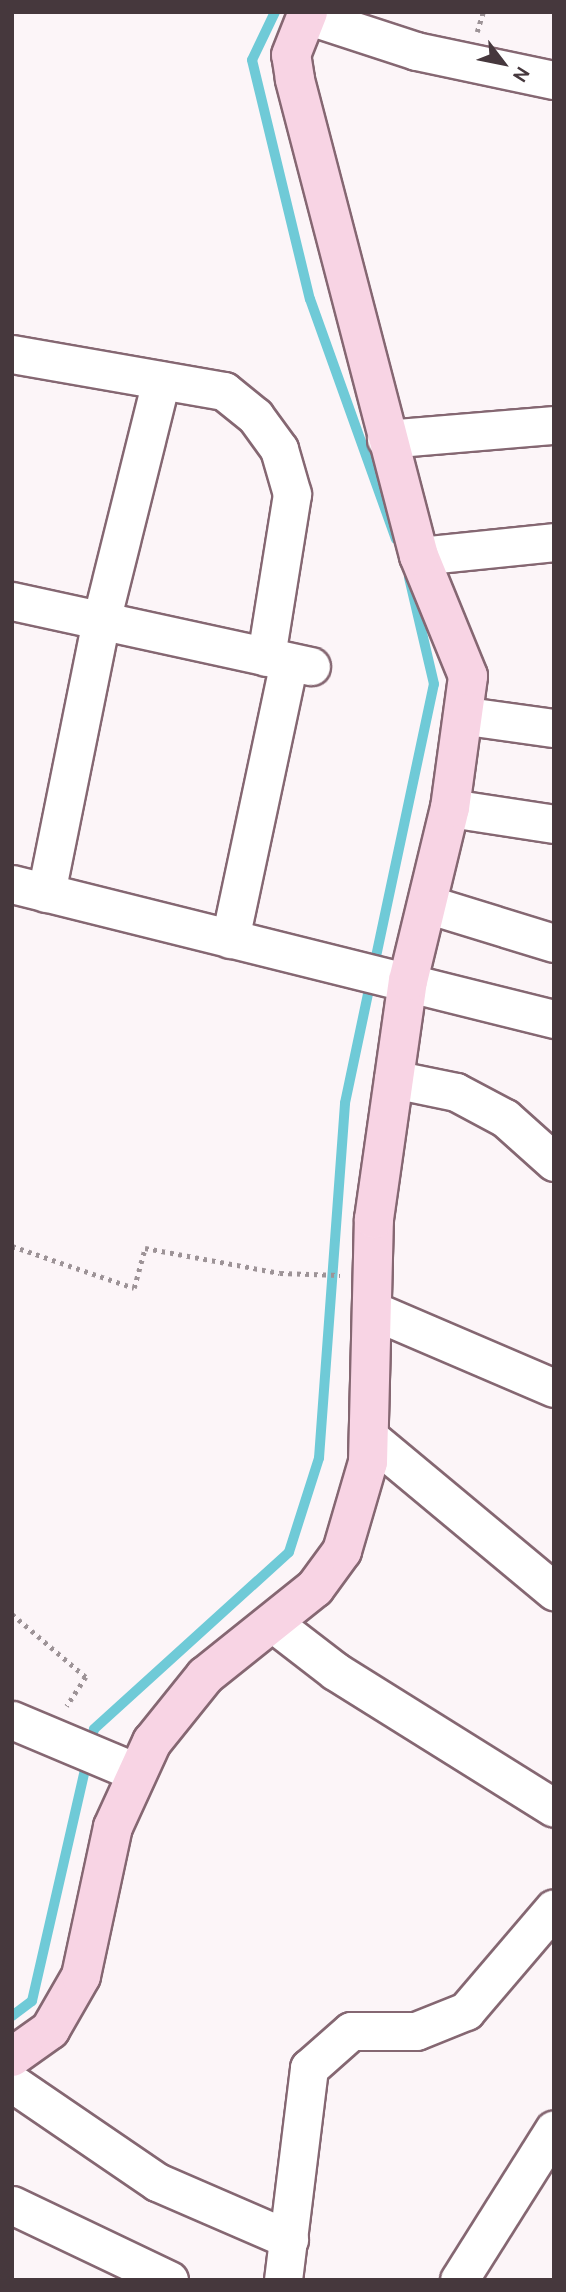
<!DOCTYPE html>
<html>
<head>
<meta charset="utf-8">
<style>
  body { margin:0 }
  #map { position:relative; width:566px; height:2292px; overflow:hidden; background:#fcf5f8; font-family:Cabin,sans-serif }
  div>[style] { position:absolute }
  .stream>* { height:10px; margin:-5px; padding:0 5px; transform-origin:5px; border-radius:5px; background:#6fcad7 }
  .path>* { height:4.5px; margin-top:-2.25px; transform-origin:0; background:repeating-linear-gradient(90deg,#9d9397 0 3.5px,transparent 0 8.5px) }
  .roads { filter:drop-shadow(2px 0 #856772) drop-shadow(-2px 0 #856772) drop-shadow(0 2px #856772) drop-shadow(0 -2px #856772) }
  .street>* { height:37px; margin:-18.5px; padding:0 18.5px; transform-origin:18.5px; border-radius:18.5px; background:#fff }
  .secondary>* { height:38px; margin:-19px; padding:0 19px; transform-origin:19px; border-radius:19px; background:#f8d4e4 }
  span { translate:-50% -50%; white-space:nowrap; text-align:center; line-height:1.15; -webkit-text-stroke:5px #fff; paint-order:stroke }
  .frame { position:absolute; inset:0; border:14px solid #46383d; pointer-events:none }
  .north { position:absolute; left:468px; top:28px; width:70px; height:70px; -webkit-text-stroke:5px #fff; paint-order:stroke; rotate:122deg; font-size:19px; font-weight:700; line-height:28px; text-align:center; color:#46383d }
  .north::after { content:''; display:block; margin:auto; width:24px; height:32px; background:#46383d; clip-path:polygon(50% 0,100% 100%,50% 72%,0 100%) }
</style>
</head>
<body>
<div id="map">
  <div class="stream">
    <i style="left:275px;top:12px;width:53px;rotate:115.6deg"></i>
    <i style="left:252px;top:60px;width:246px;rotate:76.4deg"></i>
    <i style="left:310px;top:299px;width:255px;rotate:70.3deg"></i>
    <i style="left:374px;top:966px;width:288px;rotate:-78deg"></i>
    <i style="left:434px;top:684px;width:110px;rotate:-103.2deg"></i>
    <i style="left:90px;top:1745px;width:16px;rotate:-76deg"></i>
    <i style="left:94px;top:1729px;width:263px;rotate:-42.2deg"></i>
    <i style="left:289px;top:1552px;width:99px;rotate:-72.3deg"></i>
    <i style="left:319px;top:1458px;width:356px;rotate:-85.8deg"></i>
    <i style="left:345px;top:1103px;width:126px;rotate:-78.1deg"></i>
    <i style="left:12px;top:2016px;width:25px;rotate:-37deg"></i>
    <i style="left:32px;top:2001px;width:247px;rotate:-77.1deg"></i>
  </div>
  <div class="path">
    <i style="left:477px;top:32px;width:21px;rotate:-73deg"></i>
    <i style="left:12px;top:1246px;width:129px;rotate:19deg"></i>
    <i style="left:134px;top:1288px;width:41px;rotate:-74.6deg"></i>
    <i style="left:145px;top:1248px;width:137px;rotate:10.5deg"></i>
    <i style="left:280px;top:1273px;width:60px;rotate:1.9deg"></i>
    <i style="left:12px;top:1614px;width:97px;rotate:40.4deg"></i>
    <i style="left:86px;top:1677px;width:35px;rotate:123deg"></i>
  </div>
  <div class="roads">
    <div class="street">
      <i style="left:306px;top:15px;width:116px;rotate:18.1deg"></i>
      <i style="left:416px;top:51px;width:141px;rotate:11.9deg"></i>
      <i style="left:12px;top:354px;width:215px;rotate:9.9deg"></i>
      <i style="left:224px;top:391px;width:40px;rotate:39deg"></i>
      <i style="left:255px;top:416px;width:41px;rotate:54deg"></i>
      <i style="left:279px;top:449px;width:47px;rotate:73.9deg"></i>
      <i style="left:292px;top:494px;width:165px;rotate:99.1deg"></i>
      <i style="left:386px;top:439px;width:169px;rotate:-4.8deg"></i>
      <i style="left:419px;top:556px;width:136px;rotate:-5.9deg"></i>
      <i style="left:12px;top:601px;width:306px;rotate:12.3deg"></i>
      <i style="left:467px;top:716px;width:88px;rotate:7.9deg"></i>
      <i style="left:450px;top:808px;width:105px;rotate:8.7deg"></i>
      <i style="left:12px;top:884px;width:559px;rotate:13.99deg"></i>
      <i style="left:46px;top:893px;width:278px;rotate:-78.6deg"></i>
      <i style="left:101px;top:621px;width:248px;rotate:-76deg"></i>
      <i style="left:427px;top:904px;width:133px;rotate:17.1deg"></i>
      <i style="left:230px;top:939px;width:283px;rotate:-78deg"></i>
      <i style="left:393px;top:1079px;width:64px;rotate:11.7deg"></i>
      <i style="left:456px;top:1092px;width:55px;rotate:28deg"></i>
      <i style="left:505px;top:1118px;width:66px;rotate:41.9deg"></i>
      <i style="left:372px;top:1310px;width:198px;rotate:23.2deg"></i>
      <i style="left:369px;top:1437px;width:241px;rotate:39.8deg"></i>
      <i style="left:274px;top:1624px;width:77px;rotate:37.6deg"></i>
      <i style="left:335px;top:1671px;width:258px;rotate:32deg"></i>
      <i style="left:12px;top:1720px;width:134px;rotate:22.8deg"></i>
      <i style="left:12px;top:2083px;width:176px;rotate:34.3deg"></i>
      <i style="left:157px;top:2182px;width:144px;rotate:23.4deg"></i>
      <i style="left:12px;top:2205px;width:174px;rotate:25.5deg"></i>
      <i style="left:283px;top:2280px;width:214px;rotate:-83deg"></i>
      <i style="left:309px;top:2068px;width:56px;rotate:-41.4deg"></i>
      <i style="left:351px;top:2031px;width:65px"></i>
      <i style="left:416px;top:2031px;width:54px;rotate:-21.8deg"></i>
      <i style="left:466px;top:2011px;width:135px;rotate:-49.5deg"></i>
      <i style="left:459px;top:2280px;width:178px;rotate:-57.8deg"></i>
    </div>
    <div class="secondary">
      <i style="left:12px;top:2057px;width:47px;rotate:-35.4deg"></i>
      <i style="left:50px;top:2030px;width:62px;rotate:-60.1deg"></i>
      <i style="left:81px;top:1976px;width:152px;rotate:-77.9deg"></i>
      <i style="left:113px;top:1827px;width:94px;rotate:-65.4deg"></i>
      <i style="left:152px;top:1742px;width:85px;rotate:-51.2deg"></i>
      <i style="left:205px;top:1676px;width:141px;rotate:-38.7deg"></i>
      <i style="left:315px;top:1588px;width:46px;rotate:-53.9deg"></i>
      <i style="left:342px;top:1551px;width:93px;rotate:-73.7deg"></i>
      <i style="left:368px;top:1462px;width:243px;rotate:-88.6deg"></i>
      <i style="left:374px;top:1219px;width:240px;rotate:-81.9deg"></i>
      <i style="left:408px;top:981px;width:178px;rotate:-76.4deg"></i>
      <i style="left:450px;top:808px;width:133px;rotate:-82.2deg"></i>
      <i style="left:468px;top:676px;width:130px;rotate:-112.2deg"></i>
      <i style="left:419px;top:556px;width:493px;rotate:-104.6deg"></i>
      <i style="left:295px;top:79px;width:24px;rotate:-99deg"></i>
      <i style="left:291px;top:55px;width:46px;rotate:-68.4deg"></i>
    </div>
  </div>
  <div class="frame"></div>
  <div class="north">N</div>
</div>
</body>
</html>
